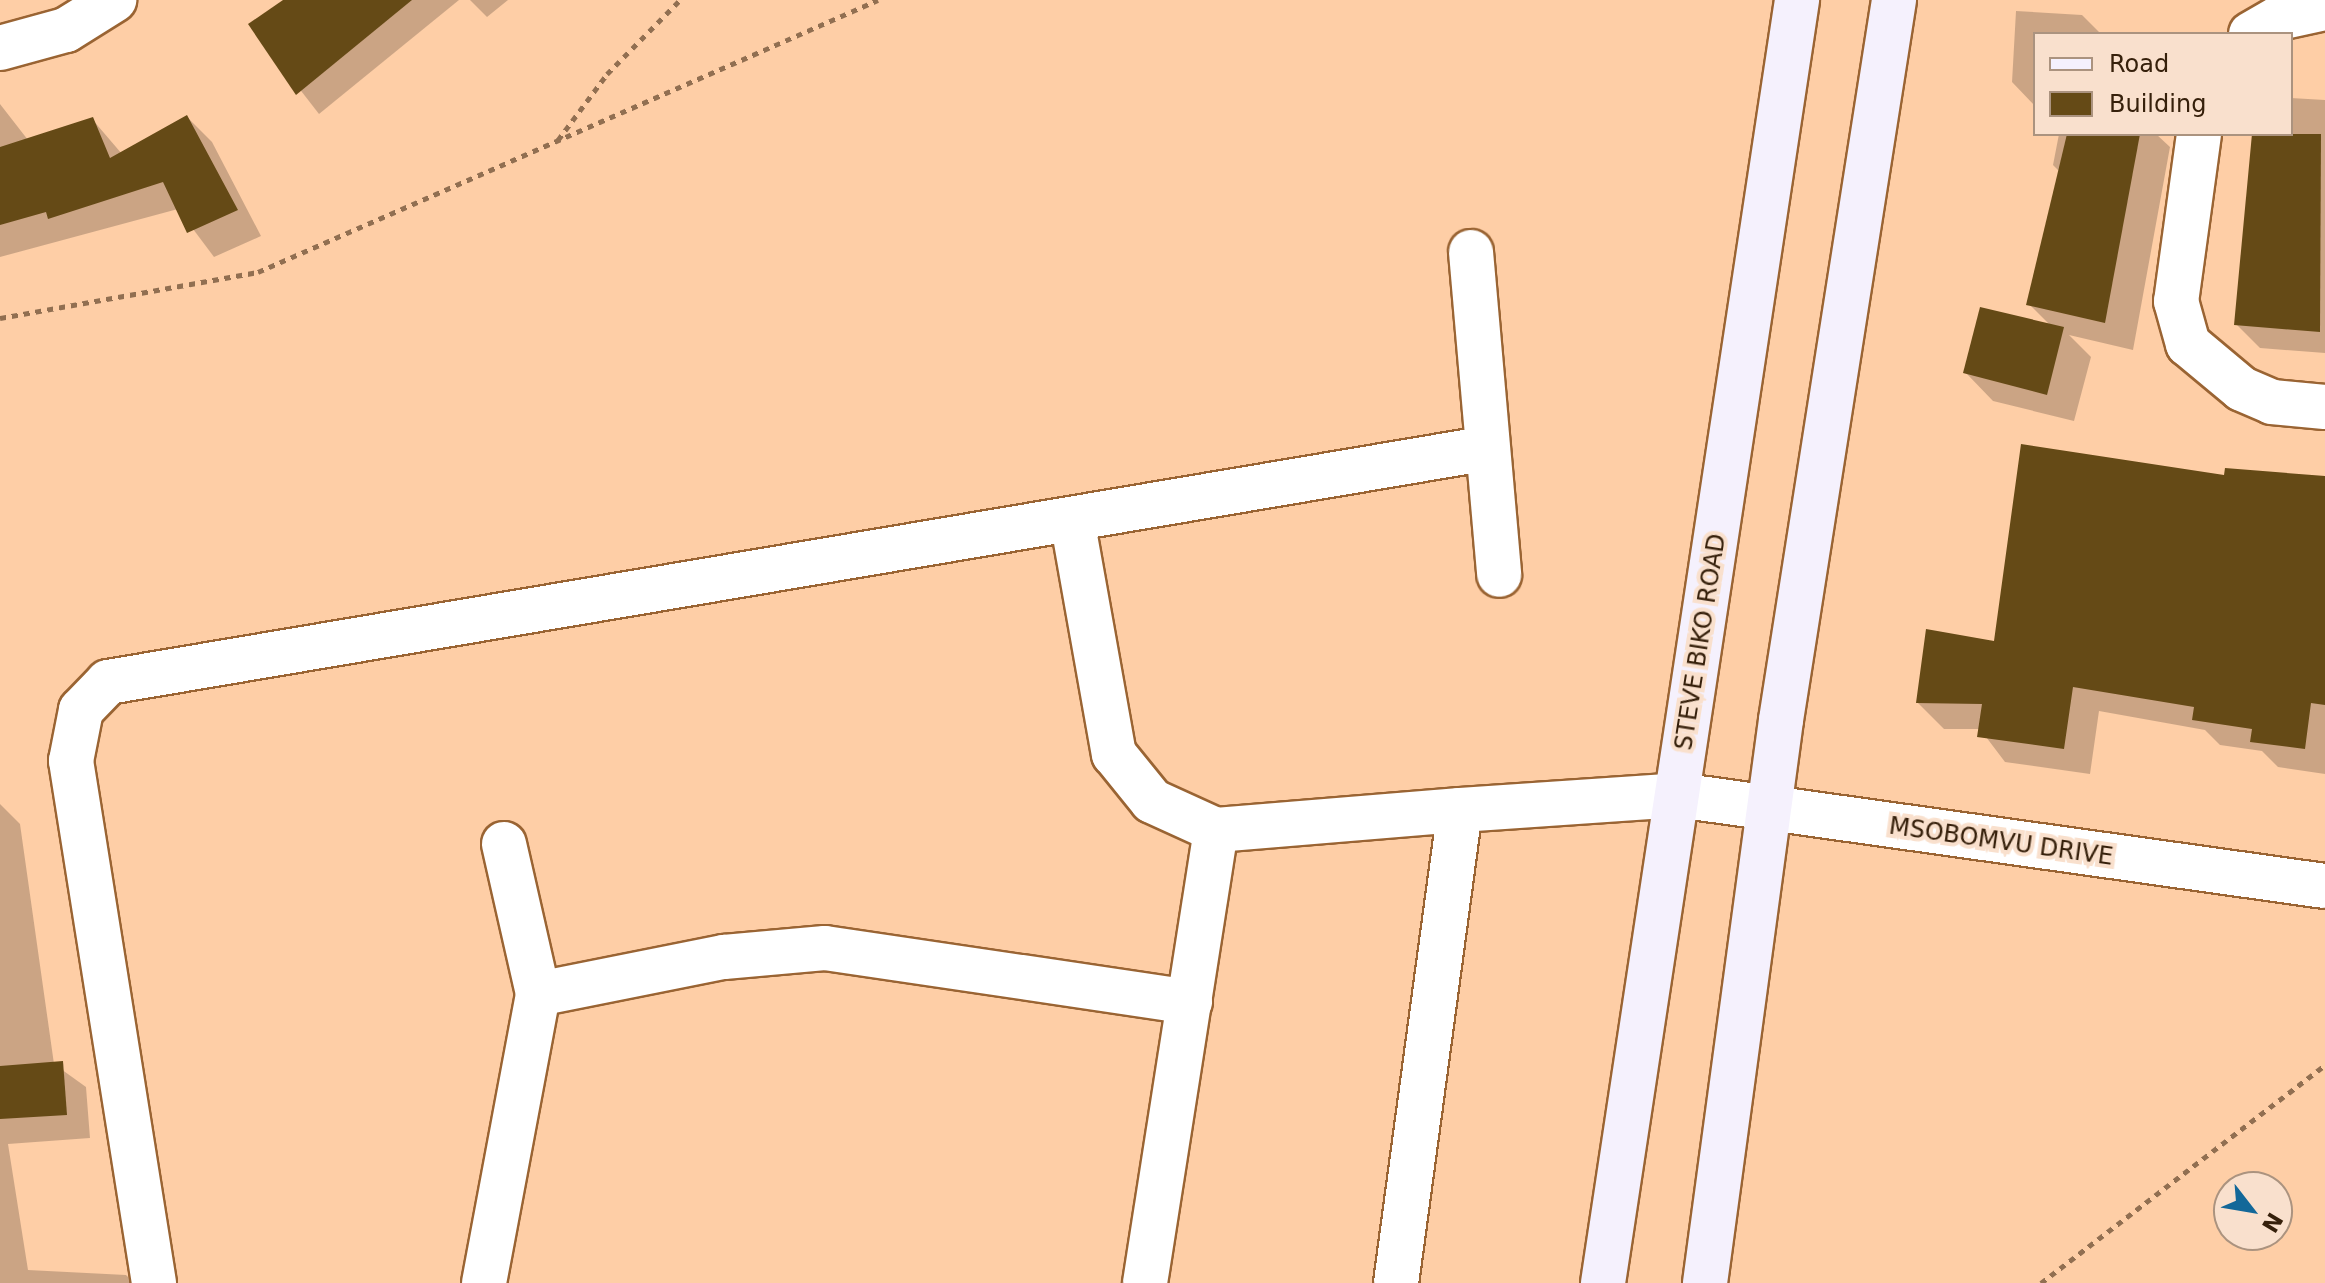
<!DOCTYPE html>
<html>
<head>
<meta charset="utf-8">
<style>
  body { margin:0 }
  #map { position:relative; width:2325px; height:1283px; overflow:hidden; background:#fecea6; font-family:"DejaVu Sans",sans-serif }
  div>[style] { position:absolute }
  .shadow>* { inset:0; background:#0003 }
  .building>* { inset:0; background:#654a16 }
  .path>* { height:5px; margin-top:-2.5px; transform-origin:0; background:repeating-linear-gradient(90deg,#916f51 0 6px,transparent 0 12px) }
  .roads { filter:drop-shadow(2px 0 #9a6433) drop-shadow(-2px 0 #9a6433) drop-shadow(0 2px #9a6433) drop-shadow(0 -2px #9a6433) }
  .street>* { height:44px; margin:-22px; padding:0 22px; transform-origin:22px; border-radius:22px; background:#fff }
  .secondary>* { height:44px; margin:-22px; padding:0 22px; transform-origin:22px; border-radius:22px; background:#f5f1fd }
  span { translate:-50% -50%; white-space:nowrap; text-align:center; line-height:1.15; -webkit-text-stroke:8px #f9e0cd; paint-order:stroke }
  .street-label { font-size:24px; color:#36200b }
  .legend { position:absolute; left:2033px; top:32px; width:260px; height:104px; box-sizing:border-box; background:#f9e0cd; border:2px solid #ab937f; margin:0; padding:10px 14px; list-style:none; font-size:24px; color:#36200b }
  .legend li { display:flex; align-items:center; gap:16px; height:40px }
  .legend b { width:40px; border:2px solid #ab937f }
  .north { position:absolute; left:2213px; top:1171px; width:80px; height:80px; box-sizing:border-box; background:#f9e0cd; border:2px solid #ab937f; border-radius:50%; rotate:121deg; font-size:22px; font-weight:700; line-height:32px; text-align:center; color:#36200b }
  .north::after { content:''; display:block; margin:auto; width:28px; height:36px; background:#136899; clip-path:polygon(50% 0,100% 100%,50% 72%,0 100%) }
</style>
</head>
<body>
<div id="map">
  <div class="shadow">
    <i style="clip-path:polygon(286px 0,459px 0,319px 114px,260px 38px)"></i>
    <i style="clip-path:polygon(470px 0,508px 0,487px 17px)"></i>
    <i style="clip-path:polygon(2016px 11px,2082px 15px,2101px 34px,2035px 34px,2035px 106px,2012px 82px)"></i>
    <i style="clip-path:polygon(2291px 98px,2325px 100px,2325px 353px,2260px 348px,2236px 324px,2254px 134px,2291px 134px)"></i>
    <i style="clip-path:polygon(0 104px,28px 140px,92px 119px,122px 154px,187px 117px,212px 142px,261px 236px,214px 257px,178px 209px,0 257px)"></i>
    <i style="clip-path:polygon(2059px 134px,2156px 134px,2170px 147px,2133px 350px,2069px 335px,2091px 357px,2074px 421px,1993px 401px,1966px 373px,2051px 326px,2029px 304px,2060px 172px,2053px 165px)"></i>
    <i style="clip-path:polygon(2226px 477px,2325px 478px,2325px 774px,2278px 767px,2262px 751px,2220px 745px,2205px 730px,2099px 711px,2090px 774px,2005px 762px,1980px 729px,1944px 729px,1918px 703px)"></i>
    <i style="clip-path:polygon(0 804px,20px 824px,54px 1064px,86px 1087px,90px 1138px,8px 1144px,28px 1270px,126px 1275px,134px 1283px,0 1283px)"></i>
  </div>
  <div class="building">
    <i style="clip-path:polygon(283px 0,412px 0,296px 95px,248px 24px)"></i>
    <i style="clip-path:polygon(187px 115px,238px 210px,187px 233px,163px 182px,48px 219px,46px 212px,0 225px,0 147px,93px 117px,110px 158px)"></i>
    <i style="clip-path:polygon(2067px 134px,2140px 134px,2105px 323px,2026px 305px)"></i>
    <i style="clip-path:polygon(2252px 134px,2321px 134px,2320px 332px,2234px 325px)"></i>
    <i style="clip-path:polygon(1980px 307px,2064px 327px,2047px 395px,1963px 373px)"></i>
    <i style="clip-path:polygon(2021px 444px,2224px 475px,2225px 468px,2325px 476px,2325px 705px,2311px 703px,2305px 749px,2250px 742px,2252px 729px,2192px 720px,2194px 707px,2073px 687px,2064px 749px,1977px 737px,1982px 704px,1916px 703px,1926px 629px,1994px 641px)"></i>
    <i style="clip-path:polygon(63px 1061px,67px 1115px,0 1119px,0 1066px)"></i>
  </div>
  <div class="path">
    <i style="left:558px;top:140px;width:82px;rotate:-53.4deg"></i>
    <i style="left:607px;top:74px;width:104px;rotate:-45.4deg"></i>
    <i style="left:0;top:318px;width:262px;rotate:-10.1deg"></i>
    <i style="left:258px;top:272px;width:677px;rotate:-23.69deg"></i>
    <i style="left:2041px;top:1283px;width:358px;rotate:-37.5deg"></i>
  </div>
  <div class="roads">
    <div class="street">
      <i style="left:2251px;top:34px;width:32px;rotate:-30deg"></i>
      <i style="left:2279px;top:18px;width:47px;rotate:-12.3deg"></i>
      <i style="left:0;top:48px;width:68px;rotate:-15.3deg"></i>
      <i style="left:66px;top:30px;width:57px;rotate:-32deg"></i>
      <i style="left:2199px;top:134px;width:169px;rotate:97.8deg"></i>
      <i style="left:2176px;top:301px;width:45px;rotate:74.4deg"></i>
      <i style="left:2188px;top:344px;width:70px;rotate:39.8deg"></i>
      <i style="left:2242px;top:389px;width:33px;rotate:23deg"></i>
      <i style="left:2272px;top:402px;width:53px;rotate:5.4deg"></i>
      <i style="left:1471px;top:252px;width:324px;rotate:85deg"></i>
      <i style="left:1072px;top:519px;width:239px;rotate:79.9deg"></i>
      <i style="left:1114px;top:754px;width:60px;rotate:51deg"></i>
      <i style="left:1152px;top:801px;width:70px;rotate:24.4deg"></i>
      <i style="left:1216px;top:830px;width:245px;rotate:-4.7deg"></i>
      <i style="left:504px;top:844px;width:154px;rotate:77.2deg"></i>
      <i style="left:154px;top:1283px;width:529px;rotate:-99.03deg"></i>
      <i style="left:71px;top:761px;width:52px;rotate:-78.9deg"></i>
      <i style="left:81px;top:710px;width:39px;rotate:-46deg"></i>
      <i style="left:108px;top:682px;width:1395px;rotate:-9.62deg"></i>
      <i style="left:484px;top:1283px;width:294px;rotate:-79.4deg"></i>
      <i style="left:538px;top:994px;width:190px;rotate:-11.3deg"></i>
      <i style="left:724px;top:957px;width:101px;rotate:-5.1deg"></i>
      <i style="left:825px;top:948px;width:369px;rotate:8.4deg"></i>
      <i style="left:1145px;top:1283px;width:459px;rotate:-81.1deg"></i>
      <i style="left:1396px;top:1283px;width:477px;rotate:-82.3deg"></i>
      <i style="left:1460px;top:810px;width:219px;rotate:-3.9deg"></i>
      <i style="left:1678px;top:795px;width:653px;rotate:8.01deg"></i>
    </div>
    <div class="secondary">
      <i style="left:1603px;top:1283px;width:1298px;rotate:-81.4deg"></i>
      <i style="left:1705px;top:1283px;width:568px;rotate:-82.31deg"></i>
      <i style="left:1781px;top:720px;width:729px;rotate:-81.08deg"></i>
    </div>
  </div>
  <div class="street-label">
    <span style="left:1701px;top:642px;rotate:-81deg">STEVE BIKO ROAD</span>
    <span style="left:2001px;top:842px;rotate:8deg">MSOBOMVU DRIVE</span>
  </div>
  <ul class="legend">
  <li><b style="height:10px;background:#f5f1fd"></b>Road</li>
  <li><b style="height:22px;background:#654a16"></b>Building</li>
  </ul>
  <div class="north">N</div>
</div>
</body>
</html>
